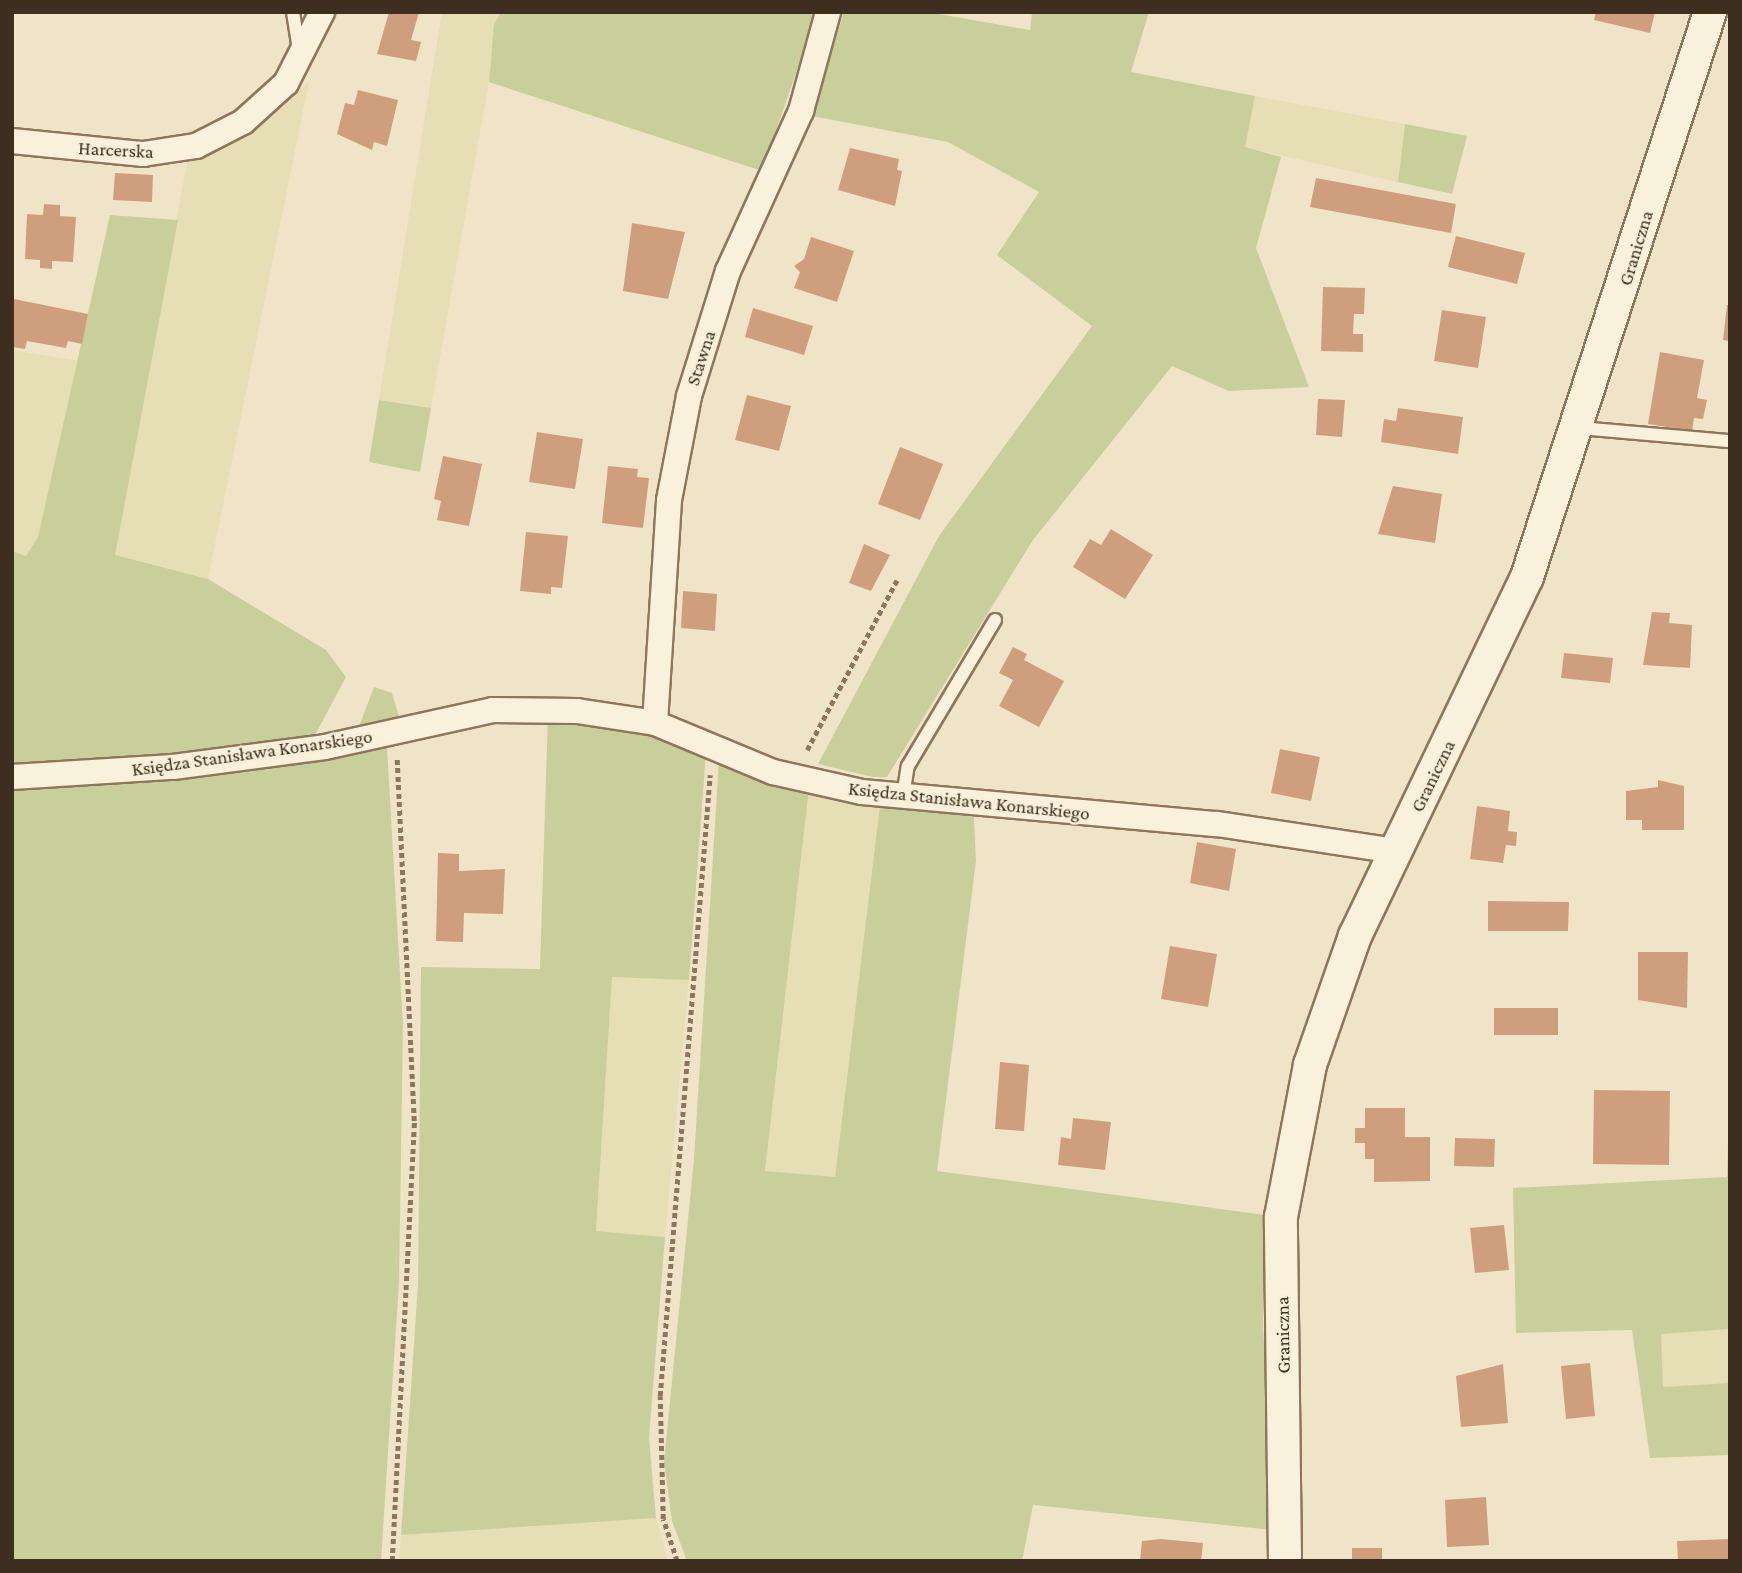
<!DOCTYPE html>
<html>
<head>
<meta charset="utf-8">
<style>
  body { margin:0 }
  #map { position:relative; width:1742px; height:1573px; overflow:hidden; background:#f0e4c8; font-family:"Crimson Pro",serif }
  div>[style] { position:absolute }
  .farmland>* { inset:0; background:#e6deb5 }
  .green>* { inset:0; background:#c9cf9b }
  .building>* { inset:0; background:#cf9f7d }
  .path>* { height:4.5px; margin-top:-2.25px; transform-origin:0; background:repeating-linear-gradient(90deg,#8d765c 0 5px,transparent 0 8.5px) }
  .roads { filter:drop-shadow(2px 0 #8d765c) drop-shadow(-2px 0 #8d765c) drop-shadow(0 2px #8d765c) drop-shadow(0 -2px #8d765c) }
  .service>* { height:12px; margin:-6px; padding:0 6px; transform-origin:6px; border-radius:6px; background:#faf1dc }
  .minor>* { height:24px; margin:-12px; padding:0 12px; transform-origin:12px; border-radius:12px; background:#faf1dc }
  .tertiary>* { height:32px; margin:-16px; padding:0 16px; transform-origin:16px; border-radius:16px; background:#faf1dc }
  span { translate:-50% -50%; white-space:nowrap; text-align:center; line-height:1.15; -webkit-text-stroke:5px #f7eed8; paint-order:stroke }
  .street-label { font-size:19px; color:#3d2e20 }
  .frame { position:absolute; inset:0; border:14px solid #3d2e20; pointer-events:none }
</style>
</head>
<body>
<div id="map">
  <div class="farmland">
    <i style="clip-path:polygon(442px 12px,501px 12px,494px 24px,489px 82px,431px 408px,379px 400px)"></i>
    <i style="clip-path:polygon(309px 82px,208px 579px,114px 556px,188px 158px,250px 125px)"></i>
    <i style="clip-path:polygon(1255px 96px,1405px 124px,1398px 182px,1244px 147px)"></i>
    <i style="clip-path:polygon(12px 350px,80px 361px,38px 537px,26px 556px,12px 551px)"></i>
    <i style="clip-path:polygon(809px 789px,880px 805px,835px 1178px,765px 1171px)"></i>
    <i style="clip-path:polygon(612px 977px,689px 980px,665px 1237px,596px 1231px)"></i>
    <i style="clip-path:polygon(1730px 1329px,1730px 1383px,1663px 1388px,1660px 1333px)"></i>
    <i style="clip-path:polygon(656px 1518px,668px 1561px,399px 1561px,401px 1535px)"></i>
  </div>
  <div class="green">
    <i style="clip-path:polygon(501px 12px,817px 12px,762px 171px,489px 82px,494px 24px)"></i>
    <i style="clip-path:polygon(844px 12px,927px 12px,1030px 30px,1032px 12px,1149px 12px,1131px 72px,1255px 96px,1245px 147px,1281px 157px,1256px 248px,1309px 387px,1229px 391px,1172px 366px,1033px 540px,887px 777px,873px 777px,818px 764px,939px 536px,1092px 326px,997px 255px,1039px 192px,948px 142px,812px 116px)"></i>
    <i style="clip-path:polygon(1405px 124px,1467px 136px,1452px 194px,1398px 182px)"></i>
    <i style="clip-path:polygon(110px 215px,178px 220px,115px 555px,208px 579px,326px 650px,346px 677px,314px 737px,178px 757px,12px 768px,12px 551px,26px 556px,38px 537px)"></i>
    <i style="clip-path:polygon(379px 400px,431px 408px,420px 472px,369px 462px)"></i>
    <i style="clip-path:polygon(374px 687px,392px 693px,400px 720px,358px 729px)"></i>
    <i style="clip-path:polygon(548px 713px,636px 727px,706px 753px,689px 980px,612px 977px,596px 1231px,665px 1237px,649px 1438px,656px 1518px,401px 1535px,418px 1284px,421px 967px,540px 969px)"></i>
    <i style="clip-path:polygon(387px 747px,403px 1025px,399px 1282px,381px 1561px,12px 1561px,12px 789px,210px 775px)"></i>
    <i style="clip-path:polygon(719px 760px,809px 789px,765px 1171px,835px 1177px,880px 805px,974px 817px,976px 861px,937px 1171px,1265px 1215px,1263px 1323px,1272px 1530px,1033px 1505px,1022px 1561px,687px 1561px,672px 1521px,664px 1462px,694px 1159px)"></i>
    <i style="clip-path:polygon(1730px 1070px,1730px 1329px,1661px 1334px,1663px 1387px,1730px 1383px,1730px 1455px,1650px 1458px,1632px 1330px,1516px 1333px,1513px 1188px,1727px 1177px)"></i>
  </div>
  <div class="building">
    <i style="clip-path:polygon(389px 12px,419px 12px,411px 40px,421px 42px,416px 61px,377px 54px)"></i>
    <i style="clip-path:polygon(1596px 12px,1655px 12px,1650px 33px,1594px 20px)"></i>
    <i style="clip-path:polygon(358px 90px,398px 100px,387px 146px,374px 142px,372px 150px,337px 134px,345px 103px,354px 105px)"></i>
    <i style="clip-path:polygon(850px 148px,899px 159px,897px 170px,902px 171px,895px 206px,838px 190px)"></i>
    <i style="clip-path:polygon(115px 173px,153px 175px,152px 202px,113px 200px)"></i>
    <i style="clip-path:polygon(1316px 178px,1456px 204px,1451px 233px,1310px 207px)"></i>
    <i style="clip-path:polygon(44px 204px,60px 205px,60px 216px,76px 217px,73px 262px,52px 261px,52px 269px,40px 268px,40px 260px,25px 259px,27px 214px,43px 215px)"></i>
    <i style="clip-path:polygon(632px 223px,685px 232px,668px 299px,623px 291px)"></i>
    <i style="clip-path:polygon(1456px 236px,1525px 253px,1517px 284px,1448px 267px)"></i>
    <i style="clip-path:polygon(811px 237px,854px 251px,837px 302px,794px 288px,800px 272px,794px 266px,804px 259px)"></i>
    <i style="clip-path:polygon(1323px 287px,1365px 288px,1364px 314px,1354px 314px,1353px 334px,1363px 334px,1363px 352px,1321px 351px)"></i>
    <i style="clip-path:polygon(14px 299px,88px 314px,82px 344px,68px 341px,66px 348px,27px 341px,25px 349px,12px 347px)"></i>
    <i style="clip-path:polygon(1727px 305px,1730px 305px,1730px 341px,1723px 340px)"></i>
    <i style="clip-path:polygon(753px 308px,813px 326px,804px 355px,745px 337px)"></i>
    <i style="clip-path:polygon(1442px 310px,1486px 317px,1478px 368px,1434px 361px)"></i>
    <i style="clip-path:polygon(1660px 352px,1704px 360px,1697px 398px,1707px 400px,1703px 419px,1694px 418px,1692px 431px,1648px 424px)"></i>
    <i style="clip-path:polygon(747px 395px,791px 406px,779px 451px,735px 440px)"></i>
    <i style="clip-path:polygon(1318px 399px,1345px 400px,1342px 437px,1316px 435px)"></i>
    <i style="clip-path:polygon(1398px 408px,1463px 417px,1458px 454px,1381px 442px,1384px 419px,1396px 421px)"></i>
    <i style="clip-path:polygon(537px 432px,583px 439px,575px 489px,529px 482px)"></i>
    <i style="clip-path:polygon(900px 447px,943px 464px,920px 520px,878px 504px)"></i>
    <i style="clip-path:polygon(443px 456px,482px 464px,469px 526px,437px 520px,441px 501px,434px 499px)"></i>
    <i style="clip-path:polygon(608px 466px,638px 469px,637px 477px,649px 478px,643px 528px,602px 523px)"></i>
    <i style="clip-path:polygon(1393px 486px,1442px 494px,1435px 543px,1378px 534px)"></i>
    <i style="clip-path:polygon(1111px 529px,1153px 555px,1125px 599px,1073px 567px,1090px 539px,1101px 545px)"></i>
    <i style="clip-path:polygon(526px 532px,568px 536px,562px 588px,551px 587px,551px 594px,520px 591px)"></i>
    <i style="clip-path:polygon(864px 544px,890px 555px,871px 591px,849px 583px)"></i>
    <i style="clip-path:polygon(683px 591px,717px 594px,715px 631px,681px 628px)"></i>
    <i style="clip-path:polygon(1652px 612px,1670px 613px,1669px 623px,1692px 625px,1690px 668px,1643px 665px)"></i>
    <i style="clip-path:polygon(1013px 647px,1027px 654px,1024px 660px,1064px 681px,1039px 727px,999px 706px,1013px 680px,999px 673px)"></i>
    <i style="clip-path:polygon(1564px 653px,1613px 658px,1610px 683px,1561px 678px)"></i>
    <i style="clip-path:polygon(1280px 749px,1320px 757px,1311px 801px,1271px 793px)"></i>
    <i style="clip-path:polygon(1658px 780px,1684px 786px,1684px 830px,1642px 830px,1642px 820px,1626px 820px,1626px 791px,1658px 787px)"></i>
    <i style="clip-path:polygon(1477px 806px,1510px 811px,1508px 831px,1517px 832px,1516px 846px,1506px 845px,1503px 863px,1470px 859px)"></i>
    <i style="clip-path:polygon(1197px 842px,1236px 849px,1229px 891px,1190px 883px)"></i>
    <i style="clip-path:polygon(438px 853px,459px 854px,459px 871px,505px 869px,503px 914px,464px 913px,463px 942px,436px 941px)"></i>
    <i style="clip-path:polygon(1488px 901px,1569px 902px,1568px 931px,1488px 931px)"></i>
    <i style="clip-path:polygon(1170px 946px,1217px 954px,1208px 1007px,1161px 999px)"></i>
    <i style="clip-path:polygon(1638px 952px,1688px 952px,1687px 1008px,1638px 1000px)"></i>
    <i style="clip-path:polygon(1494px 1008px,1558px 1008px,1558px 1035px,1494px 1035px)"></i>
    <i style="clip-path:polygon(1000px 1062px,1029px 1065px,1024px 1131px,995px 1129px)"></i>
    <i style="clip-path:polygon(1594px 1090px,1670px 1091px,1669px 1165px,1593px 1164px)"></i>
    <i style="clip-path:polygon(1365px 1108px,1405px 1108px,1405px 1137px,1430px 1137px,1430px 1181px,1374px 1182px,1374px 1159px,1365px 1159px,1365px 1143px,1355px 1143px,1355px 1128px,1365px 1128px)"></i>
    <i style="clip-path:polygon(1073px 1118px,1111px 1122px,1105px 1170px,1058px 1165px,1061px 1137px,1071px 1139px)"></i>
    <i style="clip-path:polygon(1455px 1138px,1495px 1139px,1494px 1167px,1454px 1166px)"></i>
    <i style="clip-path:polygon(1504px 1225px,1509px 1270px,1475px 1273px,1470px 1228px)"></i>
    <i style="clip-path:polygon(1590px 1363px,1595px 1416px,1566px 1419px,1561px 1366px)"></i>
    <i style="clip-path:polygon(1503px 1364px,1508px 1423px,1461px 1427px,1456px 1376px)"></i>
    <i style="clip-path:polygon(1486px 1497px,1489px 1545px,1447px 1547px,1445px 1500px)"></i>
    <i style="clip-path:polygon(1161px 1539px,1203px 1543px,1201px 1561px,1140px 1561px,1142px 1541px)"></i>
    <i style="clip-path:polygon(1730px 1539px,1730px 1561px,1678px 1561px,1677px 1541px)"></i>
    <i style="clip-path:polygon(1352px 1548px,1382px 1548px,1382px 1561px,1352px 1561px)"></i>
  </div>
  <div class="path">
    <i style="left:807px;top:750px;width:192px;rotate:-62.1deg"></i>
    <i style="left:392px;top:1561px;width:441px;rotate:-87.1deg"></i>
    <i style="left:414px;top:1121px;width:363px;rotate:-92.7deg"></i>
    <i style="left:677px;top:1561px;width:44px;rotate:-108.4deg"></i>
    <i style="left:663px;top:1519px;width:123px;rotate:-91.4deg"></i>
    <i style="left:660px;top:1396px;width:623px;rotate:-85.4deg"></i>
  </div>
  <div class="roads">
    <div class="service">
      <i style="left:293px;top:12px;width:38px;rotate:81deg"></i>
      <i style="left:1580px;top:428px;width:151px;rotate:5deg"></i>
      <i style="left:903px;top:796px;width:30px;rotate:-81deg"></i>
      <i style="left:908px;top:766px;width:170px;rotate:-59.2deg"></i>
    </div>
    <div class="minor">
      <i style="left:12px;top:141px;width:132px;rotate:5.7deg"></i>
      <i style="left:143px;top:154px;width:54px;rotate:-8.6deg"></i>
      <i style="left:196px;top:146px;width:53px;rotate:-27.1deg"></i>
      <i style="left:243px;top:122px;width:58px;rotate:-42.2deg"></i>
      <i style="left:286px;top:83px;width:80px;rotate:-63.1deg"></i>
      <i style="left:655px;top:723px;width:223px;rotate:-86.4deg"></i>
      <i style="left:669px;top:500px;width:106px;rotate:-79.1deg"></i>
      <i style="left:689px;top:396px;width:131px;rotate:-72.7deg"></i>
      <i style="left:728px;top:271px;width:176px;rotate:-65.5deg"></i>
      <i style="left:801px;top:111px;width:103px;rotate:-74.7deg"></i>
      <i style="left:12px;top:777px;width:161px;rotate:-3.6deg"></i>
      <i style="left:173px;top:767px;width:153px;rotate:-7.5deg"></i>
      <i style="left:325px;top:747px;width:172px;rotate:-12.4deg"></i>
      <i style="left:493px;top:710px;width:84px;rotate:0.7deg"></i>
      <i style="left:577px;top:711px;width:79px;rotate:8.7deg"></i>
      <i style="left:655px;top:723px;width:128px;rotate:22.6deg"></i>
      <i style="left:773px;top:772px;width:91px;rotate:12.7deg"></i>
      <i style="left:862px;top:792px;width:356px;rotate:5.2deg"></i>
      <i style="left:1217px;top:824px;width:181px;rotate:8.6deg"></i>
    </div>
    <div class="tertiary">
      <i style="left:1285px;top:1561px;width:344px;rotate:-90.7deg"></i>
      <i style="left:1281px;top:1217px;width:155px;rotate:-79.2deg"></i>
      <i style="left:1310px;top:1065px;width:137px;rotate:-70.8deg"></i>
      <i style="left:1355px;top:936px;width:398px;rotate:-64.4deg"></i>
      <i style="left:1527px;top:577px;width:594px;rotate:-72.05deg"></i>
    </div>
  </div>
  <div class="street-label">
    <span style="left:116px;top:150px;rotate:3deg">Harcerska</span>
    <span style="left:1636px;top:248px;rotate:-73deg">Graniczna</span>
    <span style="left:701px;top:358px;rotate:-72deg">Stawna</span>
    <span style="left:252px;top:753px;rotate:-8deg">Księdza Stanisława Konarskiego</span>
    <span style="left:1433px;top:776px;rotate:-64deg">Graniczna</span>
    <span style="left:969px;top:801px;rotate:6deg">Księdza Stanisława Konarskiego</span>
    <span style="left:1283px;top:1335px;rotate:-91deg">Graniczna</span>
  </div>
  <div class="frame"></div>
</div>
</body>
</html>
